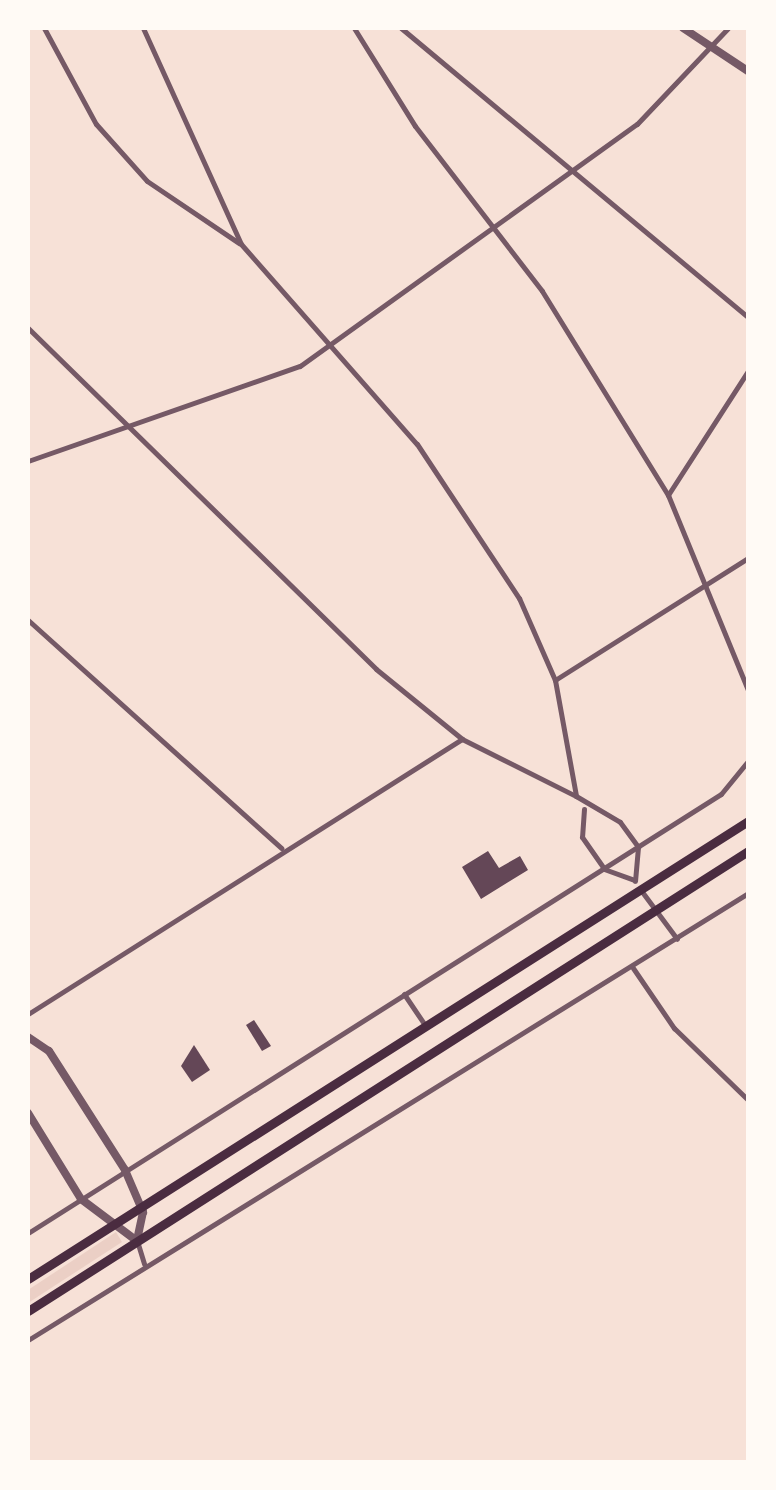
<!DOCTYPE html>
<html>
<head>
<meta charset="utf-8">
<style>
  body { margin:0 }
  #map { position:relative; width:776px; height:1490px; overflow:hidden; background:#f7e1d7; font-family:Rubik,sans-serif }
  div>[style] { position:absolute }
  .green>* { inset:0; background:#ebcfc5 }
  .building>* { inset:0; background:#644757 }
  .minor>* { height:5px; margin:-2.5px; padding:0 2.5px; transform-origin:2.5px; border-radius:2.5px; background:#755966 }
  .tertiary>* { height:8px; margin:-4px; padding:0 4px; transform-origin:4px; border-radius:4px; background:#755966 }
  .primary>* { height:9px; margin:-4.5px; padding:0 4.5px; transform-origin:4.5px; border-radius:4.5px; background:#4a2c40 }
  span { translate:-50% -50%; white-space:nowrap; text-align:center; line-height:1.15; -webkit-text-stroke:10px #fffaf5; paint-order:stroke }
  .frame { position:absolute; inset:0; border:30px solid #fffaf5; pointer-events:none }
</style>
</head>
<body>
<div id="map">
  <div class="green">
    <i style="clip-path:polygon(116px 1232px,122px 1242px,28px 1303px,28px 1290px)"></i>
  </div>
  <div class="building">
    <i style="clip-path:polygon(488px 851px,499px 868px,520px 856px,528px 870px,481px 899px,462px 867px)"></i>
    <i style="clip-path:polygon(254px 1020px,271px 1046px,262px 1051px,246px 1025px)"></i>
    <i style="clip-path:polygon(194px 1045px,210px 1070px,192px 1082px,181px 1066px)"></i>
  </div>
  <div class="minor">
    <i style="left:44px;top:28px;width:109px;rotate:61.6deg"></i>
    <i style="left:96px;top:124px;width:76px;rotate:48.2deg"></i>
    <i style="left:147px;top:181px;width:111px;rotate:34deg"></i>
    <i style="left:143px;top:28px;width:237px;rotate:65.6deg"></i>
    <i style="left:241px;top:244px;width:266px;rotate:48.7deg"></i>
    <i style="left:417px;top:444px;width:185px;rotate:56.5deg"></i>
    <i style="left:519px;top:598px;width:90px;rotate:66.3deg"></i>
    <i style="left:555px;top:680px;width:118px;rotate:79.7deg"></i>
    <i style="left:576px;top:796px;width:51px;rotate:30.6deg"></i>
    <i style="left:620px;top:822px;width:31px;rotate:54deg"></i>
    <i style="left:638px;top:847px;width:34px;rotate:95deg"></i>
    <i style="left:354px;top:28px;width:115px;rotate:58.1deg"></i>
    <i style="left:415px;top:126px;width:208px;rotate:52.4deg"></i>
    <i style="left:542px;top:291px;width:240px;rotate:58.3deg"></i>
    <i style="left:668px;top:495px;width:211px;rotate:67.7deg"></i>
    <i style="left:401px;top:28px;width:452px;rotate:39.8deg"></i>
    <i style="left:28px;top:328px;width:487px;rotate:44.4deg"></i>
    <i style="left:376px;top:669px;width:111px;rotate:39.1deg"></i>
    <i style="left:462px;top:739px;width:127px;rotate:26.6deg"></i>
    <i style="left:28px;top:461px;width:288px;rotate:-19.3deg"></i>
    <i style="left:300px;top:366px;width:415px;rotate:-35.7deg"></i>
    <i style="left:637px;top:124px;width:132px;rotate:-46.5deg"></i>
    <i style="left:668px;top:495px;width:148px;rotate:-57.2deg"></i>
    <i style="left:28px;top:620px;width:341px;rotate:42deg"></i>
    <i style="left:555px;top:680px;width:228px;rotate:-32.3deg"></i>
    <i style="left:584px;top:809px;width:28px;rotate:94deg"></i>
    <i style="left:582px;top:837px;width:39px;rotate:55deg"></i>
    <i style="left:604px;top:869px;width:32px;rotate:20deg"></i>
    <i style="left:640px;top:889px;width:62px;rotate:53.5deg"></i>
    <i style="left:633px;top:968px;width:73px;rotate:55.7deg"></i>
    <i style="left:674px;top:1028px;width:103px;rotate:44.2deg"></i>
    <i style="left:404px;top:994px;width:37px;rotate:56deg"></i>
    <i style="left:28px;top:1014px;width:514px;rotate:-32.36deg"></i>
    <i style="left:28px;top:1233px;width:820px;rotate:-32.35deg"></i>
    <i style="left:721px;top:794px;width:43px;rotate:-50.7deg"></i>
    <i style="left:138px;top:1244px;width:21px;rotate:73deg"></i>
    <i style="left:28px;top:1340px;width:847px;rotate:-31.83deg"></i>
  </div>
  <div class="tertiary">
    <i style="left:683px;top:28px;width:78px;rotate:33.5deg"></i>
    <i style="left:28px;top:1037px;width:25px;rotate:34deg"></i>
    <i style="left:49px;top:1051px;width:141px;rotate:57.4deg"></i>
    <i style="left:125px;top:1170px;width:46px;rotate:66.8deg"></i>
    <i style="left:143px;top:1212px;width:30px;rotate:102deg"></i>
    <i style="left:137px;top:1241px;width:70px;rotate:-143.1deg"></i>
    <i style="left:81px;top:1199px;width:101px;rotate:-121.6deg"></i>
  </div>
  <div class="primary">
    <i style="left:28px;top:1279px;width:853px;rotate:-32.46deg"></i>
    <i style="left:28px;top:1311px;width:854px;rotate:-32.57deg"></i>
  </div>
  <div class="frame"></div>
</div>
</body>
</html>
